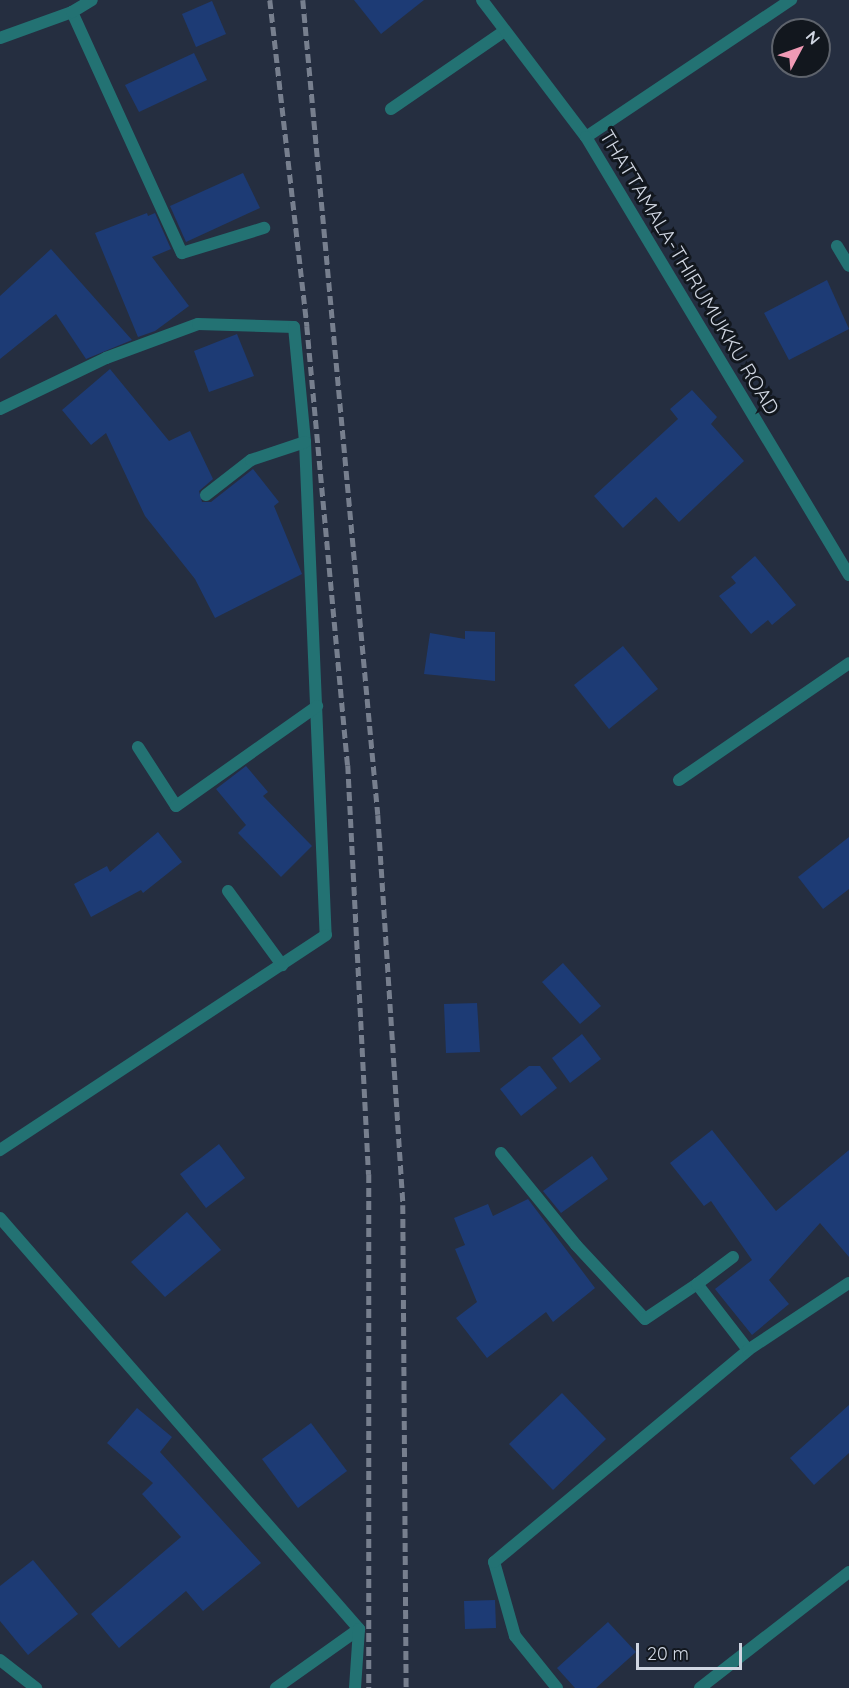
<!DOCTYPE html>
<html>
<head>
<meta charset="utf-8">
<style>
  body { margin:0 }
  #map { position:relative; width:849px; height:1688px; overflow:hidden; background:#252e40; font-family:Quicksand,sans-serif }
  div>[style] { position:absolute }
  .building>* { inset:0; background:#1d3b75 }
  .minor>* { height:12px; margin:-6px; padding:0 6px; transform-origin:6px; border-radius:6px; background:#237273 }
  .tertiary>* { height:12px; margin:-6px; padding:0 6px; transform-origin:6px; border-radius:6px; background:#237273 }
  .rail>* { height:4.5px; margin-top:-2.25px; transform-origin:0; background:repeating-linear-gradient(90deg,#777f8e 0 9px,transparent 0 13.5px) }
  span { translate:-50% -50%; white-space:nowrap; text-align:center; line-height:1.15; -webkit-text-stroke:6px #12171e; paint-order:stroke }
  .street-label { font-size:20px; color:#d0d6e2 }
  .north { position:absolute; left:771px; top:18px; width:60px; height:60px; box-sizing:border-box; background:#12171e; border:2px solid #5e636c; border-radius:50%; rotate:49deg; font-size:16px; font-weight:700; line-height:24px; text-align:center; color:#d0d6e2 }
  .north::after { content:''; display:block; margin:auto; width:21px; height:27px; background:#f09ab5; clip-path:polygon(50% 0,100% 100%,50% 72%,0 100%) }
  .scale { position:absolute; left:636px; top:1643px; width:106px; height:27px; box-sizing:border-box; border:3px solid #d0d6e2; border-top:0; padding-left:8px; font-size:18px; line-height:21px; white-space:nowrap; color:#d0d6e2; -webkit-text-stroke:4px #12171e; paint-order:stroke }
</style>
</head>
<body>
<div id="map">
  <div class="building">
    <i style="clip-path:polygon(354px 0,424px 0,381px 34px)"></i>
    <i style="clip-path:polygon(212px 1px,226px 34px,196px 47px,182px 14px)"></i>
    <i style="clip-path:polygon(194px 53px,207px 80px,139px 112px,125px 85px)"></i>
    <i style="clip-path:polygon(243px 173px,260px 208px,186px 242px,170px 206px)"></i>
    <i style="clip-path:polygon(147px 213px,148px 216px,155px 213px,171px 249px,152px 257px,189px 306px,155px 331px,138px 337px,95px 233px)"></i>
    <i style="clip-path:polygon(51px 249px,132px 340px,86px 359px,56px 314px,0 359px,0 296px)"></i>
    <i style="clip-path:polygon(827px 280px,849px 329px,789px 360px,764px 313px)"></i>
    <i style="clip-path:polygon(237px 334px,254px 376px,209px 392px,194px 351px)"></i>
    <i style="clip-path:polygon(110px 369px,169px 441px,190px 431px,213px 479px,199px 491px,202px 502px,211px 502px,253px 469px,279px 502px,274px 506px,302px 574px,215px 618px,195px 579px,145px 516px,106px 433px,91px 445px,62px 410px)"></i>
    <i style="clip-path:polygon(692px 390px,717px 417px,711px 424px,744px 461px,679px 522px,656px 497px,623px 528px,594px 496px,678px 419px,670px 409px)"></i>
    <i style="clip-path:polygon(755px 556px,796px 605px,772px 625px,768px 620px,751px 634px,719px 596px,736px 583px,731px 577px)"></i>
    <i style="clip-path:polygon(465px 631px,495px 632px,495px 681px,424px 674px,430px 633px,465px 639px)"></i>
    <i style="clip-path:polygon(623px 646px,658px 689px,609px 729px,574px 685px)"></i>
    <i style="clip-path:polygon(246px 766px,268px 792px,263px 796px,312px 846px,281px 877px,238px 833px,246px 825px,216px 789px)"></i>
    <i style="clip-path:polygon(158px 832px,182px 862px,143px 893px,141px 890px,91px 917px,74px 884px,107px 866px,110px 872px)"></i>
    <i style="clip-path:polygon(849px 837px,849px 889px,823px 909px,798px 877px)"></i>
    <i style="clip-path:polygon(563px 963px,601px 1006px,580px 1024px,542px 982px)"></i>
    <i style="clip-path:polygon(477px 1003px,480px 1052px,446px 1053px,444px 1004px)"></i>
    <i style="clip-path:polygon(582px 1034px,601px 1059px,570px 1083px,552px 1058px)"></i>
    <i style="clip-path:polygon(529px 1066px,540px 1066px,557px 1088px,521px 1116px,500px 1089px)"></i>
    <i style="clip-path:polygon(712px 1130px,776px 1211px,849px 1150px,849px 1257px,820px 1223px,769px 1280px,789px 1304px,752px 1335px,715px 1289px,752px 1260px,711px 1201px,704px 1206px,670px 1163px)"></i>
    <i style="clip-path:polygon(219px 1144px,245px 1178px,206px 1208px,180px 1174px)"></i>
    <i style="clip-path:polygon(592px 1156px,608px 1179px,561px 1213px,543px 1191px)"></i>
    <i style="clip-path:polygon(528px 1199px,595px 1288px,553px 1322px,546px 1312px,487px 1358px,456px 1318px,477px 1302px,455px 1249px,465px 1245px,454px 1218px,488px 1204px,493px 1216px)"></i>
    <i style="clip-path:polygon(187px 1212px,221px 1250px,165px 1297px,131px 1262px)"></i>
    <i style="clip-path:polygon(562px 1393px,606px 1439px,553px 1490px,509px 1444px)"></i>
    <i style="clip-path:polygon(849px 1405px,849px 1453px,814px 1485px,790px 1458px)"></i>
    <i style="clip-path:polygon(137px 1408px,172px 1437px,160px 1452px,261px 1563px,203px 1611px,186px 1591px,119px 1648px,91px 1614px,181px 1537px,142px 1494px,153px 1483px,107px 1443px)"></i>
    <i style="clip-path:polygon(311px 1423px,347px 1471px,298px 1508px,262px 1459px)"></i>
    <i style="clip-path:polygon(33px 1560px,78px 1614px,28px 1655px,0 1621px,0 1586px)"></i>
    <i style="clip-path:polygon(495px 1600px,496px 1628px,465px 1629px,464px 1601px)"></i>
    <i style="clip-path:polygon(608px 1622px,636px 1652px,596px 1688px,575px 1688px,557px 1668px)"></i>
  </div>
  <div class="minor">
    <i style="left:72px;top:12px;width:265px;rotate:65.5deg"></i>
    <i style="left:182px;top:253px;width:86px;rotate:-17deg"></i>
    <i style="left:0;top:38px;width:77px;rotate:-19.9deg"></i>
    <i style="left:72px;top:12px;width:23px;rotate:-31deg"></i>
    <i style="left:391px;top:109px;width:136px;rotate:-34.5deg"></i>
    <i style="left:586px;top:137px;width:247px;rotate:-33.8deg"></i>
    <i style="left:837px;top:246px;width:23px;rotate:59deg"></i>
    <i style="left:0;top:409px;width:118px;rotate:-25.7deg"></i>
    <i style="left:106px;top:358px;width:98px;rotate:-20.3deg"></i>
    <i style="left:198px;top:324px;width:96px;rotate:1.8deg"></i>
    <i style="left:294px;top:327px;width:116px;rotate:84.5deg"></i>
    <i style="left:305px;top:442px;width:493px;rotate:87.6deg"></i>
    <i style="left:326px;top:935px;width:391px;rotate:146.6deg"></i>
    <i style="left:206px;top:495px;width:57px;rotate:-37.9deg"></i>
    <i style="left:251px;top:460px;width:57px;rotate:-18.4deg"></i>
    <i style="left:138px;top:747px;width:70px;rotate:57.2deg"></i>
    <i style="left:176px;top:806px;width:173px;rotate:-35.3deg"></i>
    <i style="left:679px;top:780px;width:206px;rotate:-34.5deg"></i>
    <i style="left:228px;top:891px;width:92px;rotate:53.9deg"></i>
    <i style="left:501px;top:1153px;width:119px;rotate:50.8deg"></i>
    <i style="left:576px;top:1245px;width:101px;rotate:47deg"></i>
    <i style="left:645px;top:1319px;width:63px;rotate:-33.9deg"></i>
    <i style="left:697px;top:1284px;width:83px;rotate:52.3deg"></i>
    <i style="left:0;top:1218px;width:546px;rotate:48.86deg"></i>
    <i style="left:359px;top:1629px;width:102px;rotate:144.6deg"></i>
    <i style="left:697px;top:1284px;width:45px;rotate:-36.9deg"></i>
    <i style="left:0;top:1660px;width:46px;rotate:37.9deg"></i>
    <i style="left:355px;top:1688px;width:59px;rotate:-86.1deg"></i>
    <i style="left:557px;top:1688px;width:67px;rotate:-128.9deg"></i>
    <i style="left:515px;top:1636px;width:77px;rotate:-105.8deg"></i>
    <i style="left:494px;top:1562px;width:331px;rotate:-39.8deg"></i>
    <i style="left:748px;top:1350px;width:121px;rotate:-33.6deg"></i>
    <i style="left:700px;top:1688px;width:189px;rotate:-37.9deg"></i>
  </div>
  <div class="tertiary">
    <i style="left:482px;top:0;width:172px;rotate:52.8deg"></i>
    <i style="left:586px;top:137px;width:511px;rotate:59.02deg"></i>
  </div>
  <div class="rail">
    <i style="left:270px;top:0;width:328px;rotate:83.5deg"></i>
    <i style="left:307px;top:326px;width:441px;rotate:84.7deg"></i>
    <i style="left:348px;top:765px;width:410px;rotate:87.1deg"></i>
    <i style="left:369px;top:1174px;width:514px;rotate:90deg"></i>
    <i style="left:303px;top:0;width:818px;rotate:84.74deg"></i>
    <i style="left:378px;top:815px;width:391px;rotate:86.3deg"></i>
    <i style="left:403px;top:1205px;width:483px;rotate:89.6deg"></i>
  </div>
  <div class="street-label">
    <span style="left:690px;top:272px;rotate:59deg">THATTAMALA-THIRUMUKKU ROAD</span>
  </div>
  <div class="north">N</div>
  <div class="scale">20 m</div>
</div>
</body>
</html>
